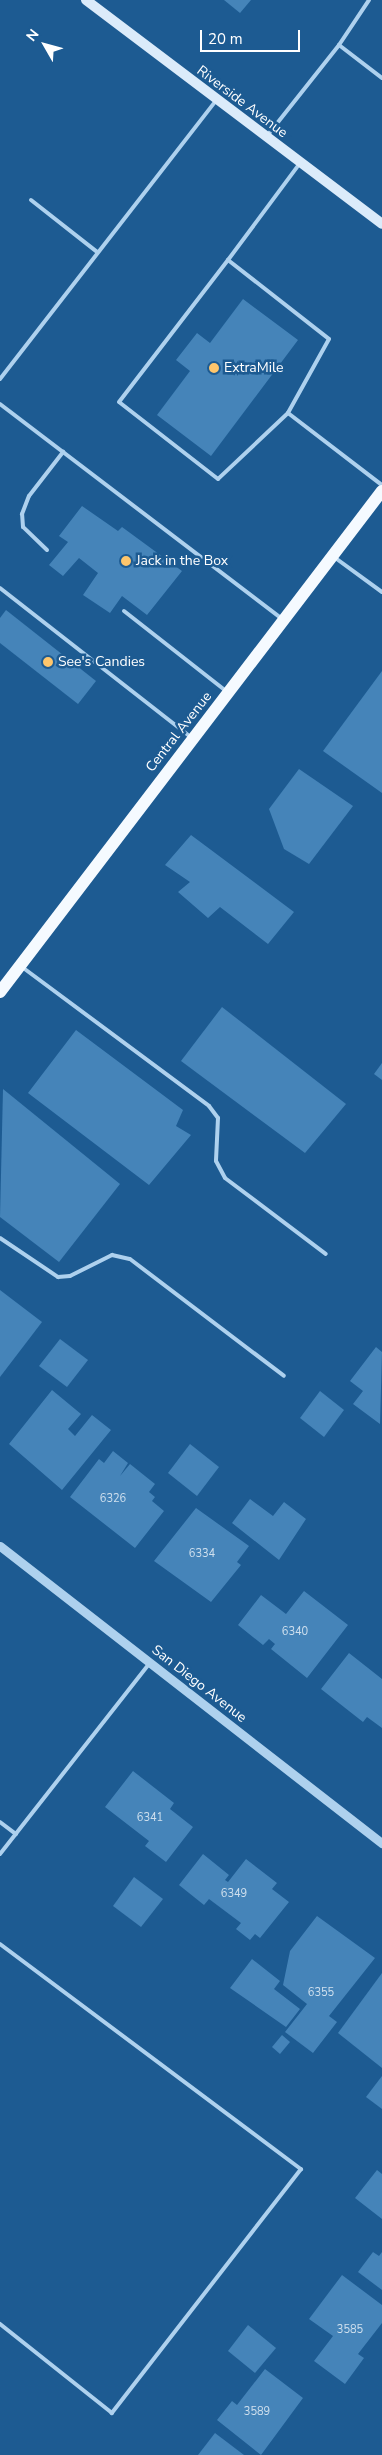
<!DOCTYPE html>
<html>
<head>
<meta charset="utf-8">
<style>
  body { margin:0 }
  #map { position:relative; width:382px; height:2455px; overflow:hidden; background:#1d5b92; font-family:"Nunito Sans",sans-serif }
  div>[style] { position:absolute }
  .building>* { inset:0; background:#4584b9 }
  .service>* { height:4px; margin:-2px; padding:0 2px; transform-origin:2px; border-radius:2px; background:#aed1ee }
  .tertiary>* { height:9px; margin:-4.5px; padding:0 4.5px; transform-origin:4.5px; border-radius:4.5px; background:#aed1ee }
  .secondary>* { height:10px; margin:-5px; padding:0 5px; transform-origin:5px; border-radius:5px; background:#dbebfa }
  .primary>* { height:12px; margin:-6px; padding:0 6px; transform-origin:6px; border-radius:6px; background:#f5faff }
  .dots>* { width:14px; height:14px; translate:-50% -50%; box-sizing:border-box; border:2px solid #1d5b92; border-radius:50% }
  span { translate:-50% -50%; white-space:nowrap; text-align:center; line-height:1.15; -webkit-text-stroke:5px #1d5b92; paint-order:stroke }
  .number-label { font-size:11px; color:#d0e0ee }
  .number-label span { -webkit-text-stroke-width:0 }
  .street-label { font-size:14px; color:#fff }
  .poi-label { font-size:14px; color:#fff }
  .left { translate:0 -50%; text-align:left }
  .north { position:absolute; left:20px; top:20px; width:50px; height:50px; -webkit-text-stroke:4px #1d5b92; paint-order:stroke; rotate:308deg; font-size:14px; font-weight:700; line-height:20px; text-align:center; color:#fff }
  .north::after { content:''; display:block; margin:auto; width:18px; height:22px; background:#fff; clip-path:polygon(50% 0,100% 100%,50% 72%,0 100%) }
  .scale { position:absolute; left:200px; top:30px; width:100px; height:22px; box-sizing:border-box; border:2px solid #fff; border-top:0; padding-left:6px; font-size:15px; line-height:18px; white-space:nowrap; color:#fff; -webkit-text-stroke:4px #1d5b92; paint-order:stroke }
</style>
</head>
<body>
<div id="map">
  <div class="building">
    <i style="clip-path:polygon(224px 0,251px 0,240px 13px)"></i>
    <i style="clip-path:polygon(243px 299px,298px 340px,211px 456px,157px 415px,190px 371px,176px 360px,197px 333px,210px 343px)"></i>
    <i style="clip-path:polygon(82px 506px,118px 531px,122px 527px,182px 571px,147px 615px,122px 596px,110px 613px,83px 595px,98px 573px,79px 558px,63px 576px,49px 565px,68px 542px,59px 536px)"></i>
    <i style="clip-path:polygon(6px 610px,96px 681px,78px 704px,0 643px,0 618px)"></i>
    <i style="clip-path:polygon(382px 671px,382px 793px,323px 751px)"></i>
    <i style="clip-path:polygon(299px 769px,353px 806px,309px 864px,284px 849px,269px 809px)"></i>
    <i style="clip-path:polygon(191px 835px,294px 912px,268px 944px,220px 907px,208px 918px,178px 892px,190px 882px,165px 865px)"></i>
    <i style="clip-path:polygon(222px 1007px,346px 1104px,305px 1153px,181px 1061px)"></i>
    <i style="clip-path:polygon(76px 1030px,183px 1110px,176px 1126px,191px 1135px,149px 1185px,28px 1093px)"></i>
    <i style="clip-path:polygon(382px 1063px,382px 1080px,374px 1074px)"></i>
    <i style="clip-path:polygon(3px 1089px,120px 1184px,59px 1262px,0 1217px)"></i>
    <i style="clip-path:polygon(0 1290px,42px 1322px,0 1377px)"></i>
    <i style="clip-path:polygon(60px 1339px,88px 1360px,67px 1387px,39px 1366px)"></i>
    <i style="clip-path:polygon(376px 1347px,382px 1352px,380px 1424px,353px 1404px,363px 1391px,350px 1381px)"></i>
    <i style="clip-path:polygon(52px 1390px,81px 1414px,68px 1429px,75px 1436px,92px 1415px,111px 1430px,62px 1490px,9px 1444px)"></i>
    <i style="clip-path:polygon(320px 1391px,344px 1410px,324px 1437px,300px 1418px)"></i>
    <i style="clip-path:polygon(190px 1444px,219px 1467px,197px 1496px,168px 1473px)"></i>
    <i style="clip-path:polygon(113px 1451px,128px 1463px,120px 1476px,130px 1464px,155px 1484px,149px 1492px,155px 1497px,152px 1501px,164px 1511px,135px 1548px,70px 1497px,99px 1459px,104px 1463px)"></i>
    <i style="clip-path:polygon(250px 1499px,273px 1516px,284px 1502px,306px 1519px,279px 1560px,232px 1523px)"></i>
    <i style="clip-path:polygon(196px 1508px,249px 1546px,237px 1562px,241px 1565px,211px 1602px,154px 1561px)"></i>
    <i style="clip-path:polygon(304px 1591px,348px 1625px,307px 1678px,271px 1649px,275px 1644px,269px 1639px,263px 1645px,238px 1625px,261px 1595px,286px 1614px)"></i>
    <i style="clip-path:polygon(349px 1653px,382px 1679px,382px 1728px,367px 1717px,363px 1722px,321px 1689px)"></i>
    <i style="clip-path:polygon(133px 1771px,174px 1803px,170px 1809px,193px 1827px,166px 1862px,145px 1846px,149px 1841px,105px 1807px)"></i>
    <i style="clip-path:polygon(203px 1854px,229px 1875px,225px 1880px,228px 1882px,246px 1859px,277px 1883px,272px 1889px,289px 1902px,260px 1938px,255px 1934px,250px 1940px,236px 1929px,241px 1923px,209px 1899px,204px 1905px,179px 1885px)"></i>
    <i style="clip-path:polygon(134px 1877px,163px 1899px,141px 1927px,113px 1906px)"></i>
    <i style="clip-path:polygon(317px 1916px,375px 1958px,329px 2016px,337px 2022px,313px 2053px,285px 2032px,307px 2004px,283px 1985px,290px 1951px)"></i>
    <i style="clip-path:polygon(252px 1959px,280px 1981px,274px 1989px,300px 2009px,286px 2027px,230px 1988px)"></i>
    <i style="clip-path:polygon(382px 1973px,382px 2068px,338px 2033px)"></i>
    <i style="clip-path:polygon(282px 2035px,290px 2042px,280px 2054px,272px 2047px)"></i>
    <i style="clip-path:polygon(382px 2076px,382px 2109px,366px 2097px)"></i>
    <i style="clip-path:polygon(377px 2170px,382px 2174px,382px 2219px,355px 2198px)"></i>
    <i style="clip-path:polygon(373px 2252px,379px 2256px,382px 2252px,382px 2290px,358px 2272px)"></i>
    <i style="clip-path:polygon(342px 2275px,382px 2305px,382px 2323px,358px 2354px,364px 2358px,345px 2384px,314px 2361px,333px 2336px,309px 2319px)"></i>
    <i style="clip-path:polygon(248px 2325px,276px 2348px,255px 2373px,228px 2351px)"></i>
    <i style="clip-path:polygon(265px 2369px,303px 2398px,261px 2455px,217px 2420px,232px 2401px,237px 2405px)"></i>
    <i style="clip-path:polygon(215px 2433px,244px 2455px,198px 2455px)"></i>
  </div>
  <div class="service">
    <i style="left:339px;top:45px;width:54px;rotate:37.5deg"></i>
    <i style="left:267px;top:136px;width:116px;rotate:-51.6deg"></i>
    <i style="left:339px;top:45px;width:54px;rotate:-56.3deg"></i>
    <i style="left:31px;top:200px;width:84px;rotate:38.2deg"></i>
    <i style="left:228px;top:260px;width:128px;rotate:38deg"></i>
    <i style="left:329px;top:339px;width:85px;rotate:119deg"></i>
    <i style="left:288px;top:413px;width:96px;rotate:136.7deg"></i>
    <i style="left:218px;top:479px;width:125px;rotate:-142.1deg"></i>
    <i style="left:119px;top:402px;width:179px;rotate:-52.5deg"></i>
    <i style="left:228px;top:260px;width:121px;rotate:-53.4deg"></i>
    <i style="left:0;top:379px;width:352px;rotate:-52.2deg"></i>
    <i style="left:0;top:404px;width:355px;rotate:37.3deg"></i>
    <i style="left:288px;top:413px;width:118px;rotate:37.5deg"></i>
    <i style="left:47px;top:550px;width:33px;rotate:-136deg"></i>
    <i style="left:23px;top:527px;width:13px;rotate:-94deg"></i>
    <i style="left:22px;top:514px;width:19px;rotate:-69deg"></i>
    <i style="left:29px;top:496px;width:56px;rotate:-52.3deg"></i>
    <i style="left:334px;top:557px;width:59px;rotate:36.1deg"></i>
    <i style="left:0;top:588px;width:242px;rotate:38deg"></i>
    <i style="left:124px;top:611px;width:130px;rotate:38.1deg"></i>
    <i style="left:22px;top:967px;width:233px;rotate:36.6deg"></i>
    <i style="left:209px;top:1106px;width:15px;rotate:53deg"></i>
    <i style="left:218px;top:1118px;width:43px;rotate:92.7deg"></i>
    <i style="left:216px;top:1161px;width:19px;rotate:62deg"></i>
    <i style="left:225px;top:1178px;width:126px;rotate:37deg"></i>
    <i style="left:0;top:1238px;width:70px;rotate:33.9deg"></i>
    <i style="left:58px;top:1277px;width:12px;rotate:-5deg"></i>
    <i style="left:70px;top:1276px;width:47px;rotate:-26.6deg"></i>
    <i style="left:112px;top:1255px;width:18px;rotate:13deg"></i>
    <i style="left:130px;top:1259px;width:193px;rotate:37.2deg"></i>
    <i style="left:0;top:1822px;width:20px;rotate:37deg"></i>
    <i style="left:0;top:1854px;width:243px;rotate:-51.9deg"></i>
    <i style="left:0;top:1944px;width:376px;rotate:36.8deg"></i>
    <i style="left:301px;top:2169px;width:309px;rotate:127.8deg"></i>
    <i style="left:112px;top:2413px;width:143px;rotate:-141.5deg"></i>
  </div>
  <div class="tertiary">
    <i style="left:0;top:1546px;width:484px;rotate:37.9deg"></i>
  </div>
  <div class="secondary">
    <i style="left:86px;top:0;width:371px;rotate:37.1deg"></i>
  </div>
  <div class="primary">
    <i style="left:0;top:992px;width:630px;rotate:-52.68deg"></i>
  </div>
  <div class="dots">
    <i style="left:214px;top:368px;background:#fec66c"></i>
    <i style="left:126px;top:561px;background:#fec66c"></i>
    <i style="left:48px;top:662px;background:#fec66c"></i>
  </div>
  <div class="number-label">
    <span style="left:113px;top:1499px">6326</span>
    <span style="left:202px;top:1554px">6334</span>
    <span style="left:295px;top:1632px">6340</span>
    <span style="left:150px;top:1818px">6341</span>
    <span style="left:234px;top:1894px">6349</span>
    <span style="left:321px;top:1993px">6355</span>
    <span style="left:350px;top:2330px">3585</span>
    <span style="left:257px;top:2412px">3589</span>
  </div>
  <div class="street-label">
    <span style="left:242px;top:102px;rotate:37deg">Riverside Avenue</span>
    <span style="left:179px;top:732px;rotate:-52deg">Central Avenue</span>
    <span style="left:199px;top:1684px;rotate:38deg">San Diego Avenue</span>
  </div>
  <div class="poi-label">
    <span class="left" style="left:224px;top:368px">ExtraMile</span>
    <span class="left" style="left:136px;top:561px">Jack in the Box</span>
    <span class="left" style="left:58px;top:662px">See's Candies</span>
  </div>
  <div class="north">N</div>
  <div class="scale">20 m</div>
</div>
</body>
</html>
